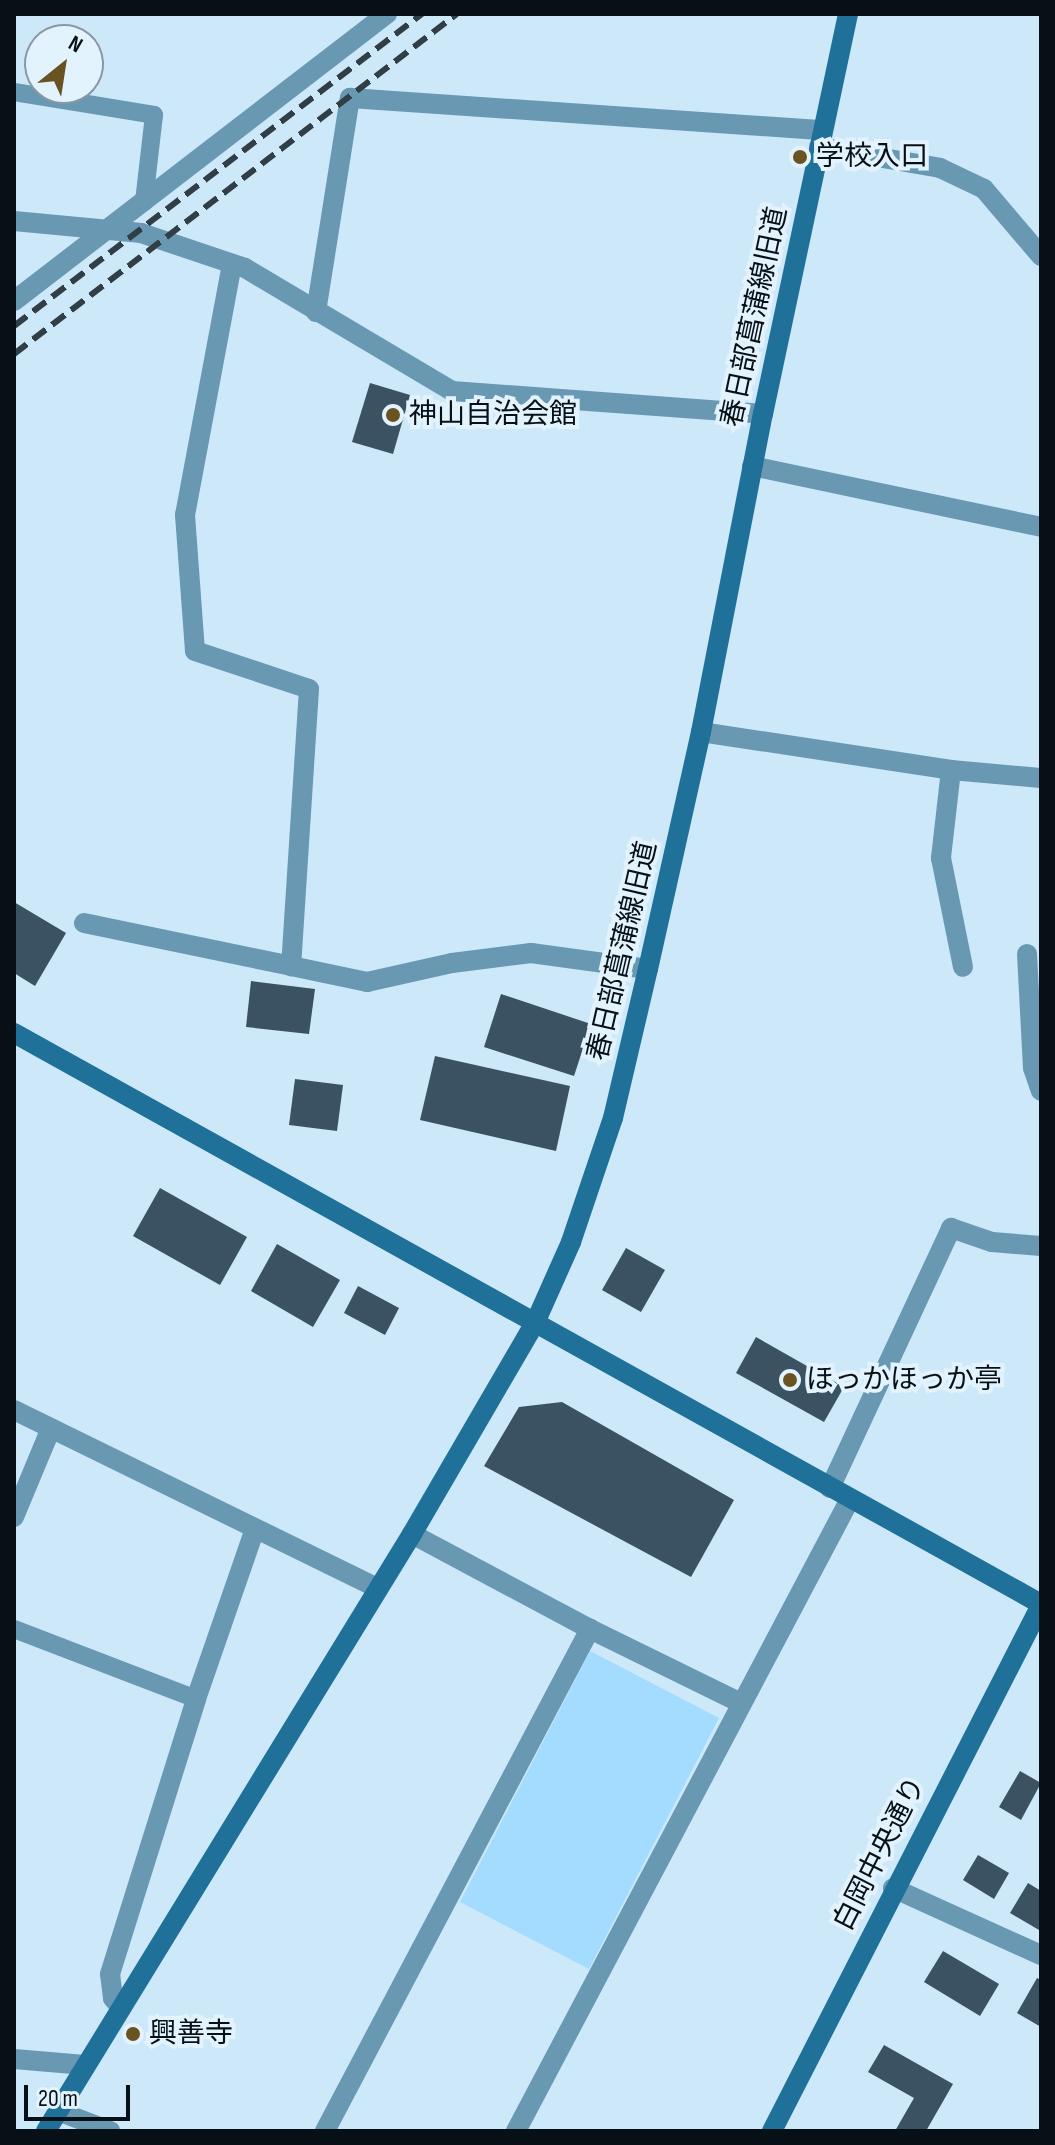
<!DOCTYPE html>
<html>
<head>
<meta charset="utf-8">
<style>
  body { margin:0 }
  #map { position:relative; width:1055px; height:2145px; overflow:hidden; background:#cce8f9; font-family:"Sofia Sans Condensed","Noto Sans JP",sans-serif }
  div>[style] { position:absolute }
  .green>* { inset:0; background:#a3dcfe }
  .building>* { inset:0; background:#3a5261 }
  .lane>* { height:18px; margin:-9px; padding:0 9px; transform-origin:9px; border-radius:9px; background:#6998b3 }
  .street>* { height:20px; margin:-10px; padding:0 10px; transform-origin:10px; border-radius:10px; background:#6998b3 }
  .secondary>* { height:20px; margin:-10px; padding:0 10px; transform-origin:10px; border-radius:10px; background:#1f719a }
  .rail>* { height:6px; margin-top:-3px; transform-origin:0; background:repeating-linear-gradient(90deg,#313e46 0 16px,transparent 0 24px) }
  .dots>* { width:22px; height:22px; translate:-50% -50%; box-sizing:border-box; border:4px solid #e3f3fe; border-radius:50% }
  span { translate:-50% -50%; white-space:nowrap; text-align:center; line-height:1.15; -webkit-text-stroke:8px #e3f3fe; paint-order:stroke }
  .poi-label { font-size:28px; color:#071016 }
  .left { translate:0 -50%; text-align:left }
  .street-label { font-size:28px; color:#071016 }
  .frame { position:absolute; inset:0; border:16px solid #071016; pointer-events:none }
  .north { position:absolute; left:24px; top:24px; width:80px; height:80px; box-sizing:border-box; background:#e3f3fe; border:2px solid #8b98a1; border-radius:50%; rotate:30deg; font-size:22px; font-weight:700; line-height:32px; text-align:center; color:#071016 }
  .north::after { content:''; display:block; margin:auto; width:28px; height:36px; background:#695323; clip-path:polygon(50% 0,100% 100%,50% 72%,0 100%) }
  .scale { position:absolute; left:24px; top:2085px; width:106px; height:36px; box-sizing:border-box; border:4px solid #071016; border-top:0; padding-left:10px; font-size:24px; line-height:28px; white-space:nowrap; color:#071016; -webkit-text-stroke:6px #e3f3fe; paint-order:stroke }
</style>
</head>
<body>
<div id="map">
  <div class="green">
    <i style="clip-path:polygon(590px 1651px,719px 1718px,589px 1969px,460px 1902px)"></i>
  </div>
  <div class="building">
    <i style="clip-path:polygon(370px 383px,410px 395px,393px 454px,352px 442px)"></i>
    <i style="clip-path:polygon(14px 902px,66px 933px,35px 986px,14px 973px)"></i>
    <i style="clip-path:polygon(251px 981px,315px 989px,309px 1034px,246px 1027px)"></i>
    <i style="clip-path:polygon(501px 994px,591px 1024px,574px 1076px,484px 1047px)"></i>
    <i style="clip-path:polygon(435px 1056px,570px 1086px,556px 1151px,420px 1120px)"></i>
    <i style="clip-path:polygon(295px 1079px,343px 1085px,337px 1131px,289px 1125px)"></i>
    <i style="clip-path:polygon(160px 1188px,247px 1237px,220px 1285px,133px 1236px)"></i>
    <i style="clip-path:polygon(277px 1244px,340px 1280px,313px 1327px,251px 1291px)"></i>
    <i style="clip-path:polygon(626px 1248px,665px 1270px,641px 1312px,602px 1290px)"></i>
    <i style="clip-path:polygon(358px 1286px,399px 1308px,385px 1335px,344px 1313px)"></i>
    <i style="clip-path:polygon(756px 1337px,844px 1387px,824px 1422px,736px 1373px)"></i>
    <i style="clip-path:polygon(562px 1402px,734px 1500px,691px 1577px,484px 1466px,519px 1407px)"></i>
    <i style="clip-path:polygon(1020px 1771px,1041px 1783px,1021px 1820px,999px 1807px)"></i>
    <i style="clip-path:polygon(978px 1855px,1009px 1873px,994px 1899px,963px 1880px)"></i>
    <i style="clip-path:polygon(1028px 1883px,1041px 1891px,1039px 1930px,1010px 1913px)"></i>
    <i style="clip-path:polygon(943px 1951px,999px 1984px,980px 2016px,924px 1982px)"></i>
    <i style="clip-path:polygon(1037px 1978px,1041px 1980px,1041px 2027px,1017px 2013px)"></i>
    <i style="clip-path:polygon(884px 2045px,953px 2084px,926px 2131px,895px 2131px,914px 2098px,868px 2072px)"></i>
  </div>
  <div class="lane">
    <i style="left:14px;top:92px;width:142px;rotate:9.3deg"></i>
    <i style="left:154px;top:115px;width:88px;rotate:96.6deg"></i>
    <i style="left:14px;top:1629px;width:195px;rotate:21deg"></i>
  </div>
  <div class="street">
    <i style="left:819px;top:147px;width:123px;rotate:9.8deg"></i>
    <i style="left:940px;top:168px;width:49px;rotate:25.5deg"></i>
    <i style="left:984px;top:189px;width:88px;rotate:49.6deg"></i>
    <i style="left:14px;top:221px;width:128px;rotate:5.4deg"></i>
    <i style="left:141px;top:233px;width:110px;rotate:18.6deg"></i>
    <i style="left:245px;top:268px;width:241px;rotate:30.7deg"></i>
    <i style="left:452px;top:391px;width:312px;rotate:4.2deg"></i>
    <i style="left:232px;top:264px;width:255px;rotate:100.6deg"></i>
    <i style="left:185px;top:515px;width:136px;rotate:85.8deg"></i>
    <i style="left:195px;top:651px;width:120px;rotate:18.4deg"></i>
    <i style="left:309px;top:689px;width:278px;rotate:93.7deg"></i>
    <i style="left:291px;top:966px;width:78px;rotate:11.9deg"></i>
    <i style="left:367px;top:982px;width:87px;rotate:-12.6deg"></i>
    <i style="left:452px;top:963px;width:80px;rotate:-7.2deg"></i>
    <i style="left:531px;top:953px;width:118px;rotate:7.8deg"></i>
    <i style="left:14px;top:301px;width:471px;rotate:-37.6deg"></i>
    <i style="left:316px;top:312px;width:217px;rotate:-81deg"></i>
    <i style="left:350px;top:98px;width:474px;rotate:3.9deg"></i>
    <i style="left:752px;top:466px;width:295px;rotate:11.9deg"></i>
    <i style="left:701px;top:732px;width:253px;rotate:8.6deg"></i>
    <i style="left:951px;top:770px;width:90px;rotate:5.1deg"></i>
    <i style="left:951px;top:770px;width:89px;rotate:96.5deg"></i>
    <i style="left:941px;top:858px;width:111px;rotate:78.6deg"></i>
    <i style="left:84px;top:923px;width:211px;rotate:11.7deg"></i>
    <i style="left:1027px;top:954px;width:114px;rotate:87deg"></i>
    <i style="left:1033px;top:1068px;width:24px;rotate:71deg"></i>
    <i style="left:14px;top:1410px;width:404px;rotate:26.1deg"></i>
    <i style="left:830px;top:1488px;width:287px;rotate:-65deg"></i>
    <i style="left:951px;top:1228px;width:43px;rotate:18.9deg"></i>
    <i style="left:992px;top:1242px;width:49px;rotate:4.7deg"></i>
    <i style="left:14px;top:1517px;width:96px;rotate:-67.4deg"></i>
    <i style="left:412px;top:1534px;width:202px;rotate:28.1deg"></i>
    <i style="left:590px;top:1629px;width:168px;rotate:26.1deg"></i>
    <i style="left:893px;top:1888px;width:162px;rotate:24.4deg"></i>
    <i style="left:121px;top:2008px;width:13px;rotate:-129deg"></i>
    <i style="left:113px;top:1998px;width:24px;rotate:-97deg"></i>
    <i style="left:110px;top:1974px;width:288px;rotate:-72.6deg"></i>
    <i style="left:196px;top:1699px;width:180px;rotate:-70.9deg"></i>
    <i style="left:14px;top:2059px;width:71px;rotate:4.8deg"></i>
    <i style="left:58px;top:2111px;width:56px;rotate:21deg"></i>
    <i style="left:325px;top:2131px;width:568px;rotate:-62.17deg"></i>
    <i style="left:516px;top:2131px;width:715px;rotate:-62.14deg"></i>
  </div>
  <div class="secondary">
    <i style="left:14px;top:1033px;width:1175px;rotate:29.07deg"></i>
    <i style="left:46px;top:2131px;width:700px;rotate:-58.49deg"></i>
    <i style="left:412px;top:1534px;width:244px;rotate:-59.8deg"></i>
    <i style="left:535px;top:1323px;width:89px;rotate:-66deg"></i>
    <i style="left:571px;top:1242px;width:131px;rotate:-71.3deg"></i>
    <i style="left:613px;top:1118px;width:153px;rotate:-76.8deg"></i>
    <i style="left:648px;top:969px;width:243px;rotate:-77.4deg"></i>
    <i style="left:701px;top:732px;width:324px;rotate:-79deg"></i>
    <i style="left:763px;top:414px;width:409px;rotate:-78deg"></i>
    <i style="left:772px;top:2131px;width:591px;rotate:-62.91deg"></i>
  </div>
  <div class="rail">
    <i style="left:14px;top:326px;width:514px;rotate:-37.41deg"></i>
    <i style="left:14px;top:354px;width:558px;rotate:-37.51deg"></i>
  </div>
  <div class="dots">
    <i style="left:800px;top:157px;background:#695323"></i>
    <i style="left:393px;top:415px;background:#695323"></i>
    <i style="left:790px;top:1380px;background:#695323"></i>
    <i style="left:133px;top:2034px;background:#695323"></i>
  </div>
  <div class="poi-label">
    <span class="left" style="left:816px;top:157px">学校入口</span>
    <span class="left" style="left:409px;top:415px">神山自治会館</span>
    <span class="left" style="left:806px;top:1380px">ほっかほっか亭</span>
    <span class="left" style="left:149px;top:2034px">興善寺</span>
  </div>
  <div class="street-label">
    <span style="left:755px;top:317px;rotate:-78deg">春日部菖蒲線旧道</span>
    <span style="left:623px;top:951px;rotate:-77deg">春日部菖蒲線旧道</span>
    <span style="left:880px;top:1854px;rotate:-63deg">白岡中央通り</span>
  </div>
  <div class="frame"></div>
  <div class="north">N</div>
  <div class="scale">20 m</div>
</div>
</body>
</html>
